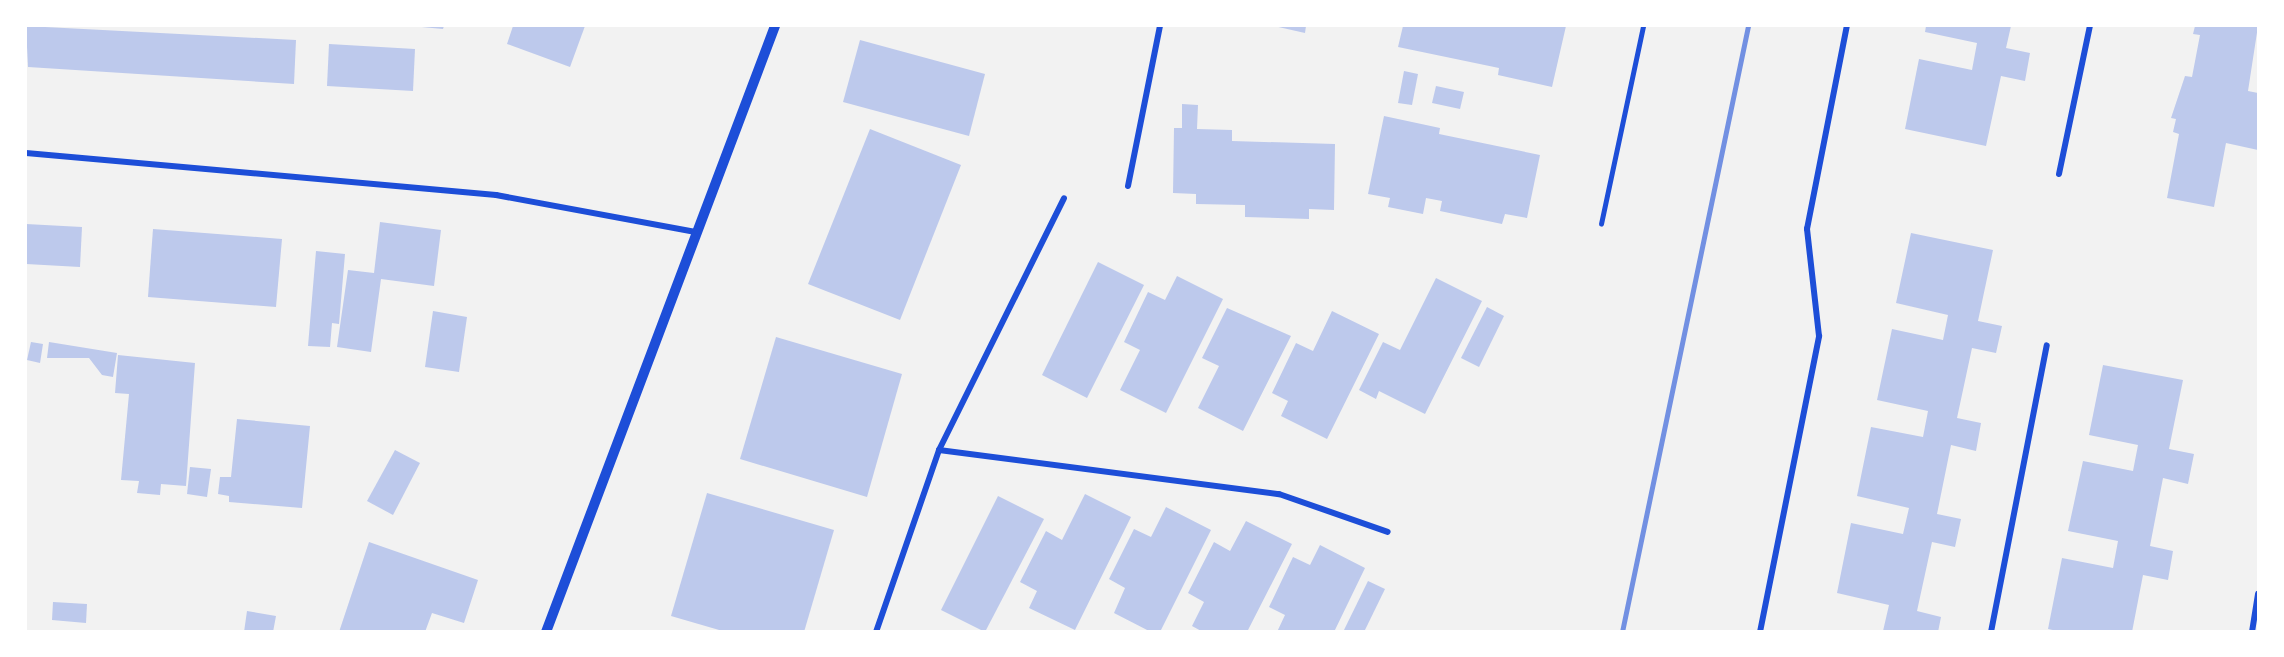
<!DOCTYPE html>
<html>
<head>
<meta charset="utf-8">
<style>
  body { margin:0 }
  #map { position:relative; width:2284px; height:657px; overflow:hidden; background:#f2f2f2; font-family:Quicksand,sans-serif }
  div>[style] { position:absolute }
  .building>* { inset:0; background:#bdc9ec }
  .service>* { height:4.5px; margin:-2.25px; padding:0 2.25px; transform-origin:2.25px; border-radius:2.25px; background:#1d4ed8 }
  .minor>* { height:6px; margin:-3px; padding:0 3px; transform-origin:3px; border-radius:3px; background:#1d4ed8 }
  .tertiary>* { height:10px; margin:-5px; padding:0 5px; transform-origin:5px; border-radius:5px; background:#1d4ed8 }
  .rail>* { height:4.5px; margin:-2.25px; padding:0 2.25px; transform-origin:2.25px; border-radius:2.25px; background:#7290e2 }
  span { translate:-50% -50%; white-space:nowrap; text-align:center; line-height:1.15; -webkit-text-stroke:4.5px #fff; paint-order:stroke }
  .frame { position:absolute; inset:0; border:27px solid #fff; pointer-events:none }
</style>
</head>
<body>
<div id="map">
  <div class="building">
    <i style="clip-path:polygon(26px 26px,296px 40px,294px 84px,28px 67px)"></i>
    <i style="clip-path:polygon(411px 26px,444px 26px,443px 29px)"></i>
    <i style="clip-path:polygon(513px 26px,585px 26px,570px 67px,507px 44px)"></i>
    <i style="clip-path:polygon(1274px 26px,1306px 26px,1305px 33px)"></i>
    <i style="clip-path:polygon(1403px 26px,1566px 26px,1552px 87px,1498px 75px,1499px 68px,1398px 47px)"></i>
    <i style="clip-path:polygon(1926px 26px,2011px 26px,2006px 48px,2030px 53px,2025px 81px,2001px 76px,1986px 146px,1905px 129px,1919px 59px,1972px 70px,1977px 43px,1925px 32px)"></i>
    <i style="clip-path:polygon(2195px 26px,2258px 26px,2248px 91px,2258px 93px,2258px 150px,2226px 143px,2214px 207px,2167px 198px,2179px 134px,2173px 132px,2176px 119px,2171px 118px,2185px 76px,2192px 77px,2200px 35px,2193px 34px)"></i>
    <i style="clip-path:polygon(860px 40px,985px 74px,969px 136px,843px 102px)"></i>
    <i style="clip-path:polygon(329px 44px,415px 49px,413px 91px,327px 86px)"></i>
    <i style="clip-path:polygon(1404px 71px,1418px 74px,1412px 105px,1398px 103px)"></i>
    <i style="clip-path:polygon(1436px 86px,1464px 92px,1460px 109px,1432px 103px)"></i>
    <i style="clip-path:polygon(1182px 104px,1198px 105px,1197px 129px,1232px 130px,1232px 141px,1335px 144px,1334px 210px,1309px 209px,1309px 219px,1245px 217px,1245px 205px,1196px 204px,1196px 194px,1173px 193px,1174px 128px,1182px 128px)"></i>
    <i style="clip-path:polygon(1384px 116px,1440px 128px,1439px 134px,1540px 155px,1527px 218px,1505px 214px,1502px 224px,1440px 211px,1442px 201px,1426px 198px,1423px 214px,1388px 207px,1390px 198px,1368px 194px)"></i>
    <i style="clip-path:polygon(870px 129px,961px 165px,900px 320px,808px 284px)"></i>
    <i style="clip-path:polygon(380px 222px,441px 230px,434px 286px,381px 279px,371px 352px,337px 347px,348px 270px,374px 273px)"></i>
    <i style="clip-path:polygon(26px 224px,82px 227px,80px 267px,26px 264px)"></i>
    <i style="clip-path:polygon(153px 229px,282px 239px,276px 307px,148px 297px)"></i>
    <i style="clip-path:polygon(1911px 233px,1993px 250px,1978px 321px,2002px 326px,1996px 353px,1972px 348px,1957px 418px,1981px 423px,1976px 451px,1951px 445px,1937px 514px,1961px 519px,1955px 547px,1932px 542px,1917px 611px,1941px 617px,1938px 632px,1883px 631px,1889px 605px,1837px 593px,1851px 523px,1903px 534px,1909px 508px,1857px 496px,1871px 427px,1923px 437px,1928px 411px,1877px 400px,1892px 329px,1943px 340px,1948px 315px,1896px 303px)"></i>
    <i style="clip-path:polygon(316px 251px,345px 254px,339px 324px,332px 323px,330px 347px,308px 346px)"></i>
    <i style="clip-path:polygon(1098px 262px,1144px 285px,1087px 398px,1042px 375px)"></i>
    <i style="clip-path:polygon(1177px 276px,1223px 299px,1166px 413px,1120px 390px,1140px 350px,1124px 342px,1148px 292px,1165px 300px)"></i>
    <i style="clip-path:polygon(1436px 278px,1482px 301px,1425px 414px,1379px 391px,1376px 399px,1359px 390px,1383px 342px,1400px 350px)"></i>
    <i style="clip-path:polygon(1487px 307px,1504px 316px,1479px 367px,1461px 358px)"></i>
    <i style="clip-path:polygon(1227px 308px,1291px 336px,1243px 431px,1198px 408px,1219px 366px,1202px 358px)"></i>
    <i style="clip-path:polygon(433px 311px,467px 317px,459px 372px,425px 367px)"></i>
    <i style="clip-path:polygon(1332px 311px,1379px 334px,1327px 439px,1281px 416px,1288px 401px,1272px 393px,1296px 343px,1313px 351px)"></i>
    <i style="clip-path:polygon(776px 337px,902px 374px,867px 497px,740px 459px)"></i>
    <i style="clip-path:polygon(31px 342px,43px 344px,40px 363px,27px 360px)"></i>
    <i style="clip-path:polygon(49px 342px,117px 353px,113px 377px,102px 375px,89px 358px,47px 358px)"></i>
    <i style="clip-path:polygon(118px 355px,195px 363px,186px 486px,161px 484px,160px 495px,137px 493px,139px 481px,121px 480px,129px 394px,115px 393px)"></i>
    <i style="clip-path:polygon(2103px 365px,2183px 380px,2169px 449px,2194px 454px,2188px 484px,2163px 478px,2150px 546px,2173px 551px,2168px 580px,2143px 575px,2132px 632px,2062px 632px,2048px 629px,2062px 558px,2113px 568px,2118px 541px,2068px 531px,2083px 461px,2133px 471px,2138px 445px,2089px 435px)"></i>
    <i style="clip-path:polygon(237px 419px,310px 426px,302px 508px,229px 502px,229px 496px,218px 494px,220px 477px,231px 477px)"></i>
    <i style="clip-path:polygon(395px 450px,420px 463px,393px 515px,367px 501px)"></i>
    <i style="clip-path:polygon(190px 467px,211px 469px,207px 497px,187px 494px)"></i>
    <i style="clip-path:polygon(707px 493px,834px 530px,804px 632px,726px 632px,671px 616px)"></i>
    <i style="clip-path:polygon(1085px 494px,1131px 517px,1075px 630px,1029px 608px,1037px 591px,1020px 582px,1046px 531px,1062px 540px)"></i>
    <i style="clip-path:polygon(998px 496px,1044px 519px,985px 632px,941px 610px)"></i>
    <i style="clip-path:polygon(1166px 507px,1211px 530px,1160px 632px,1151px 632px,1114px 613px,1125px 588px,1109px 579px,1134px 529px,1151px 537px)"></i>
    <i style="clip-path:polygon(1246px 521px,1292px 544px,1247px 632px,1203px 632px,1192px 626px,1204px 602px,1188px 593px,1214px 542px,1230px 551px)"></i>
    <i style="clip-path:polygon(369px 542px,478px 580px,464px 623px,432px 613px,425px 632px,339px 632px)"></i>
    <i style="clip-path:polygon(1320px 545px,1365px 568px,1334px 632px,1277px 632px,1285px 615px,1269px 607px,1293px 557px,1310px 565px)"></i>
    <i style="clip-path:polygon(1368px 581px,1385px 589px,1364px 632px,1343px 632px)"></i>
    <i style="clip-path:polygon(53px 602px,87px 604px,86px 623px,52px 620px)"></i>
    <i style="clip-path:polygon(247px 611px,276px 616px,273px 632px,244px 632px)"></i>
  </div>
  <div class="service">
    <i style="left:1601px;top:224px;width:202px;rotate:-78deg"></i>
  </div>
  <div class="minor">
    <i style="left:26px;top:153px;width:472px;rotate:5.1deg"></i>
    <i style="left:496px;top:195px;width:203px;rotate:10.5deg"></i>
    <i style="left:2059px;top:174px;width:151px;rotate:-78.2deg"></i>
    <i style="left:1128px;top:186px;width:163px;rotate:-78.7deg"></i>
    <i style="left:939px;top:450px;width:343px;rotate:7.4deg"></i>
    <i style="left:1279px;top:494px;width:115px;rotate:19.2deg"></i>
    <i style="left:876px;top:632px;width:193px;rotate:-70.9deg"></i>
    <i style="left:939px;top:450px;width:281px;rotate:-63.6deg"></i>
    <i style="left:1760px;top:632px;width:302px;rotate:-78.7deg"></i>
    <i style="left:1819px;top:336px;width:108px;rotate:-96.4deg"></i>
    <i style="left:1807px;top:229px;width:207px;rotate:-78.9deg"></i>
    <i style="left:1991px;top:632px;width:292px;rotate:-79deg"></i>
    <i style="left:2252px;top:632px;width:39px;rotate:-81deg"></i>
  </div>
  <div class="tertiary">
    <i style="left:546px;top:632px;width:648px;rotate:-69.3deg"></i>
  </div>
  <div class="rail">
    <i style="left:1622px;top:632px;width:619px;rotate:-78.25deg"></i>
  </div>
  <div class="frame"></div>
</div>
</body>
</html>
